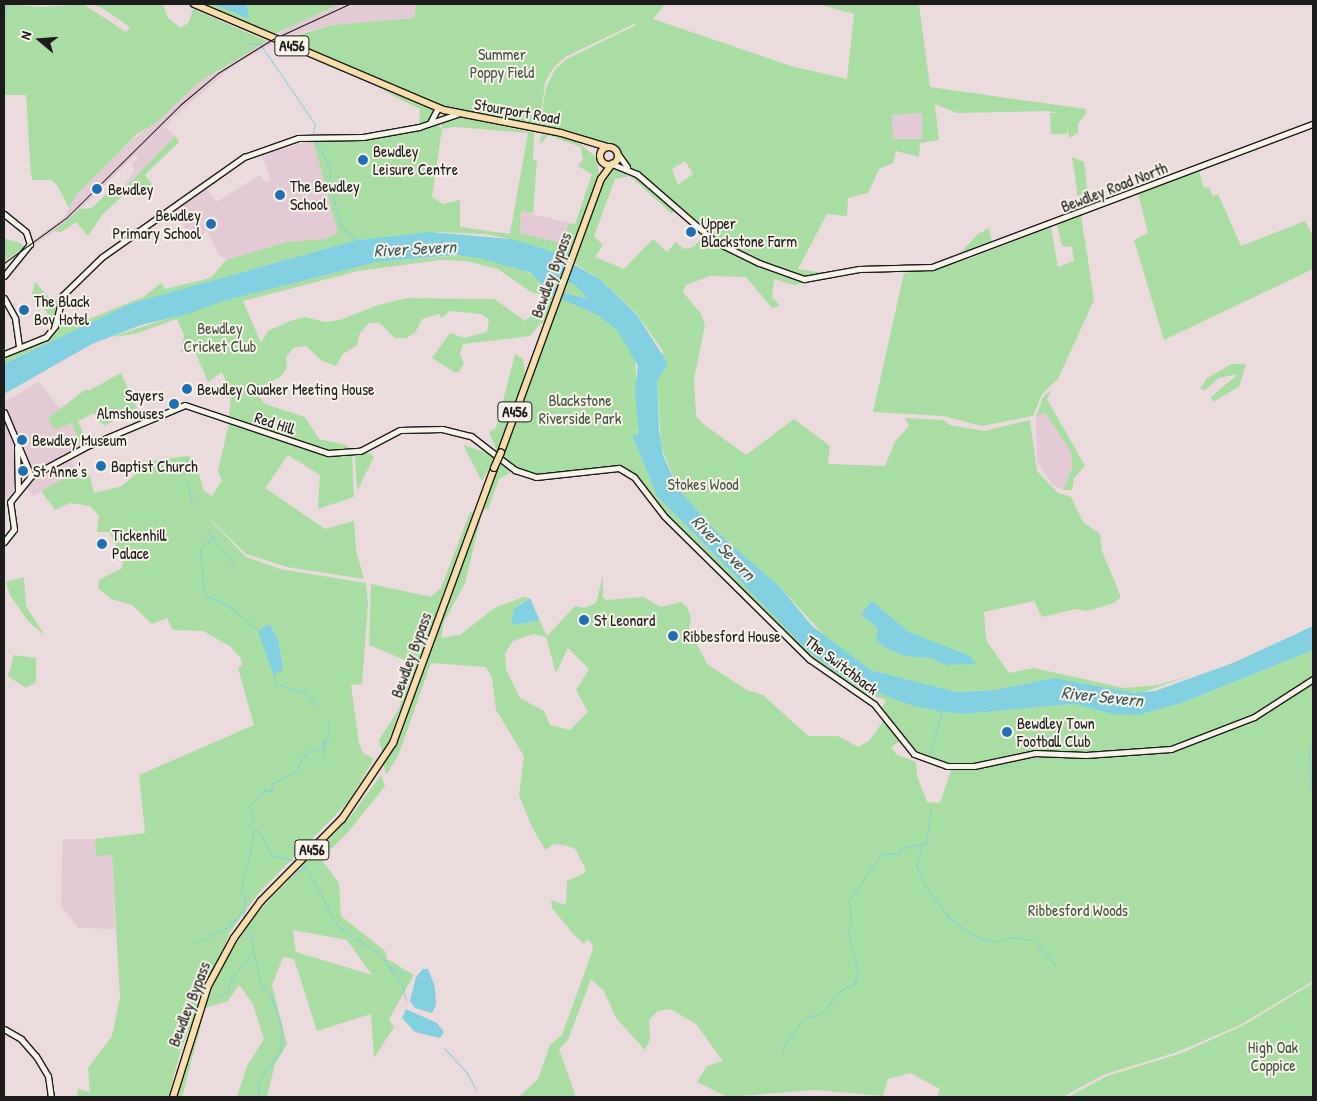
<!DOCTYPE html>
<html>
<head>
<meta charset="utf-8">
<style>
  body { margin:0 }
  #map { position:relative; width:1317px; height:1101px; overflow:hidden; background:#ecdbdc; font-family:"Patrick Hand",sans-serif }
  div>[style] { position:absolute }
  .built>* { inset:0; background:#e4cad4 }
  .green>* { inset:0; background:#a8dea1 }
  .water>* { inset:0; background:#81cfe0 }
  .stream>* { height:1px; margin:-0.5px; padding:0 0.5px; transform-origin:0.5px; border-radius:0.5px; background:#81cfe0 }
  .roads { filter:drop-shadow(1px 0 #1c1c1c) drop-shadow(-1px 0 #1c1c1c) drop-shadow(0 1px #1c1c1c) drop-shadow(0 -1px #1c1c1c) }
  .secondary>* { height:5px; margin:-2.5px; padding:0 2.5px; transform-origin:2.5px; border-radius:2.5px; background:#f7f3e8 }
  .highway>* { height:6px; margin:-3px; padding:0 3px; transform-origin:3px; border-radius:3px; background:#f8deab }
  .highway>.ring { margin:-3px; padding:0; box-sizing:content-box; background:none; border:6px solid #f8deab; border-radius:50% }
  .rail>* { height:1px; margin:-0.5px; padding:0 0.5px; transform-origin:0.5px; border-radius:0.5px; background:#1c1c1c }
  .bridges { filter:drop-shadow(1px 0 #1c1c1c) drop-shadow(-1px 0 #1c1c1c) drop-shadow(0 1px #1c1c1c) drop-shadow(0 -1px #1c1c1c) }
  .highway-bridge>* { height:6px; margin:-3px; padding:0 3px; transform-origin:3px; border-radius:3px; background:#f8deab }
  .dots>* { width:14px; height:14px; translate:-50% -50%; box-sizing:border-box; border:2px solid #f7f3e8; border-radius:50% }
  span { translate:-50% -50%; white-space:nowrap; text-align:center; line-height:1.15; -webkit-text-stroke:4px #f7f3e8; paint-order:stroke }
  .shield-label span { padding:1px 4px; background:#f7f3e8; border:1px solid; border-radius:4px; -webkit-text-stroke-width:0 }
  .shield-label { font-size:15px; color:#1c1c1c; font-weight:700 }
  .park-label { font-size:16px; color:#465644 }
  .street-label { font-size:16px; color:#1c1c1c }
  .poi-label { font-size:16px; color:#1c1c1c }
  .left { translate:0 -50%; text-align:left }
  .right { translate:-100% -50%; text-align:right }
  .water-label { font-size:18px; color:#3f5b61; font-style:italic }
  .frame { position:absolute; inset:0; border:5px solid #1c1c1c; pointer-events:none }
  .north { position:absolute; left:15px; top:15px; width:50px; height:50px; -webkit-text-stroke:4px #f7f3e8; paint-order:stroke; rotate:288deg; font-size:14px; font-weight:700; line-height:20px; text-align:center; color:#1c1c1c }
  .north::after { content:''; display:block; margin:auto; width:18px; height:22px; background:#1c1c1c; clip-path:polygon(50% 0,100% 100%,50% 72%,0 100%) }
</style>
</head>
<body>
<div id="map">
  <div class="built">
    <i style="clip-path:polygon(340px 4px,416px 5px,414px 18px,333px 25px,287px 36px,234px 65px,174px 117px,166px 127px,175px 136px,173px 139px,118px 195px,135px 169px,131px 165px,138px 158px,136px 155px,67px 222px,18px 257px,16px 254px,65px 216px,76px 195px,110px 160px,199px 82px,289px 27px)"></i>
    <i style="clip-path:polygon(923px 113px,922px 139px,892px 139px,892px 115px)"></i>
    <i style="clip-path:polygon(313px 140px,338px 233px,324px 239px,287px 242px,226px 260px,219px 255px,207px 231px,193px 240px,172px 208px,205px 186px,216px 202px,260px 175px,266px 183px,271px 180px,262px 155px)"></i>
    <i style="clip-path:polygon(521px 211px,569px 223px,562px 243px,520px 233px)"></i>
    <i style="clip-path:polygon(39px 382px,60px 409px,49px 418px,53px 426px,58px 429px,72px 423px,81px 448px,34px 475px,20px 450px,4px 402px)"></i>
    <i style="clip-path:polygon(1045px 412px,1071px 452px,1073px 466px,1063px 490px,1052px 484px,1037px 461px,1036px 417px)"></i>
    <i style="clip-path:polygon(4px 421px,13px 442px,17px 484px,8px 500px,4px 499px)"></i>
    <i style="clip-path:polygon(71px 456px,77px 472px,34px 496px,25px 486px)"></i>
    <i style="clip-path:polygon(63px 839px,95px 839px,96px 856px,112px 854px,115px 929px,78px 928px,61px 905px)"></i>
  </div>
  <div class="green">
    <i style="clip-path:polygon(4px 4px,43px 7px,83px 4px,126px 32px,130px 27px,100px 7px,89px 4px,163px 4px,168px 18px,181px 28px,189px 22px,193px 9px,267px 41px,199px 82px,155px 124px,138px 133px,76px 195px,69px 208px,57px 185px,51px 180px,33px 180px,31px 176px,26px 95px,4px 95px)"></i>
    <i style="clip-path:polygon(203px 4px,213px 4px,247px 18px,248px 4px,340px 4px,272px 35px)"></i>
    <i style="clip-path:polygon(evenodd,402px 4px,665px 4px,653px 19px,791px 66px,847px 79px,854px 14px,818px 4px,919px 4px,930px 87px,1086px 109px,1085px 115px,1078px 124px,1078px 133px,1069px 138px,1067px 126px,1067px 134px,1051px 134px,1050px 113px,1060px 113px,1047px 111px,957px 113px,935px 104px,939px 140px,920px 143px,919px 157px,896px 151px,893px 163px,879px 169px,868px 193px,848px 198px,847px 216px,827px 214px,798px 269px,824px 273px,804px 277px,777px 269px,711px 234px,630px 167px,614px 147px,542px 125px,470px 115px,439px 105px,300px 46px,303px 44px,300px 40px,284px 39px,333px 25px,414px 18px,416px 5px,402px 4px,634px 24px,636px 25px,565px 60px,554px 71px,546px 88px,540px 124px,545px 82px,554px 67px,565px 57px,634px 24px,402px 4px,922px 113px,922px 139px,893px 139px,892px 115px,922px 113px,402px 4px,685px 161px,693px 174px,678px 185px,672px 169px,685px 161px)"></i>
    <i style="clip-path:polygon(378px 88px,432px 108px,434px 112px,429px 121px,414px 125px,419px 123px,420px 109px)"></i>
    <i style="clip-path:polygon(evenodd,455px 116px,534px 133px,533px 160px,537px 160px,533px 213px,521px 211px,520px 233px,562px 243px,569px 223px,575px 224px,592px 174px,578px 166px,583px 160px,581px 147px,548px 135px,540px 145px,541px 136px,549px 133px,575px 140px,596px 157px,599px 174px,568px 260px,511px 239px,484px 234px,437px 232px,357px 240px,132px 303px,4px 364px,4px 357px,36px 344px,58px 324px,70px 327px,145px 296px,161px 283px,165px 289px,211px 278px,226px 260px,287px 242px,324px 239px,338px 233px,313px 140px,365px 139px,436px 124px,442px 129px,441px 121px,455px 116px,455px 127px,528px 133px,510px 234px,460px 227px,460px 200px,443px 204px,432px 197px,442px 129px,455px 127px)"></i>
    <i style="clip-path:polygon(175px 136px,179px 142px,145px 175px,152px 184px,143px 191px,136px 183px,102px 215px,88px 236px,76px 222px,61px 232px,54px 231px,80px 209px,92px 208px,116px 185px,114px 191px,118px 195px)"></i>
    <i style="clip-path:polygon(1072px 157px,1084px 162px,1086px 177px,1087px 190px,1078px 197px)"></i>
    <i style="clip-path:polygon(evenodd,613px 166px,638px 177px,675px 211px,671px 213px,630px 176px,615px 179px,594px 236px,603px 245px,595px 257px,624px 269px,653px 239px,667px 252px,676px 242px,684px 249px,694px 247px,703px 236px,779px 275px,803px 281px,826px 278px,794px 285px,774px 279px,772px 297px,780px 306px,772px 308px,746px 277px,710px 276px,686px 285px,683px 292px,701px 314px,705px 325px,694px 379px,696px 416px,702px 423px,746px 455px,794px 419px,830px 446px,828px 464px,885px 466px,895px 442px,909px 426px,905px 418px,943px 420px,950px 425px,984px 431px,1030px 420px,1037px 471px,1058px 493px,1071px 497px,1083px 522px,1100px 534px,1102px 551px,1121px 597px,1114px 603px,1087px 611px,1076px 609px,1042px 617px,1034px 601px,984px 612px,986px 640px,1009px 673px,1034px 668px,1124px 688px,1158px 685px,1192px 675px,1141px 693px,1103px 690px,1054px 678px,995px 690px,957px 692px,871px 670px,831px 643px,780px 587px,718px 533px,678px 489px,661px 446px,657px 380px,663px 351px,637px 314px,601px 280px,573px 262px,603px 178px,613px 166px,872px 601px,909px 632px,978px 663px,946px 665px,930px 658px,904px 656px,884px 647px,876px 640px,878px 628px,861px 614px,872px 601px)"></i>
    <i style="clip-path:polygon(1199px 171px,1204px 188px,1208px 187px,1213px 196px,1218px 194px,1241px 246px,1305px 221px,1313px 236px,1313px 269px,1164px 340px,1134px 240px,1148px 233px,1138px 193px)"></i>
    <i style="clip-path:polygon(1081px 215px,1094px 300px,1058px 379px,1042px 394px,1033px 416px,982px 426px,943px 416px,873px 412px,904px 273px,936px 269px,974px 257px,1051px 227px,1058px 267px,1074px 261px,1072px 247px,1062px 246px,1057px 225px)"></i>
    <i style="clip-path:polygon(989px 228px,992px 243px,959px 254px,978px 234px)"></i>
    <i style="clip-path:polygon(4px 238px,22px 244px,25px 248px,4px 261px)"></i>
    <i style="clip-path:polygon(evenodd,465px 255px,508px 264px,538px 277px,554px 296px,545px 325px,541px 323px,530px 336px,463px 344px,460px 354px,464px 363px,459px 372px,454px 372px,432px 358px,450px 333px,465px 338px,487px 332px,489px 319px,481px 314px,449px 311px,442px 318px,439px 314px,422px 319px,415px 333px,406px 338px,395px 338px,380px 323px,369px 323px,360px 333px,357px 345px,343px 354px,336px 366px,322px 361px,306px 346px,293px 348px,286px 357px,287px 368px,281px 377px,259px 387px,258px 396px,265px 404px,305px 417px,319px 439px,346px 445px,351px 451px,329px 452px,229px 419px,231px 394px,222px 372px,208px 382px,196px 354px,181px 352px,184px 335px,177px 319px,134px 334px,111px 337px,223px 301px,377px 262px,465px 255px,441px 260px,466px 261px,498px 269px,531px 292px,543px 295px,543px 304px,525px 321px,494px 299px,408px 298px,378px 305px,340px 320px,325px 322px,305px 317px,290px 321px,268px 331px,261px 343px,243px 301px,358px 271px,441px 260px)"></i>
    <i style="clip-path:polygon(553px 276px,575px 285px,588px 299px,565px 293px,554px 285px)"></i>
    <i style="clip-path:polygon(35px 282px,52px 301px,60px 297px,56px 318px,48px 314px,32px 295px)"></i>
    <i style="clip-path:polygon(evenodd,560px 298px,597px 315px,618px 331px,635px 356px,639px 435px,632px 435px,657px 496px,809px 652px,851px 682px,909px 705px,942px 712px,964px 714px,1074px 704px,1138px 715px,1182px 703px,1313px 650px,1313px 981px,1240px 1025px,1180px 1051px,1103px 1075px,1063px 1097px,937px 1097px,940px 1089px,910px 1073px,888px 1079px,883px 1096px,816px 1090px,727px 1097px,697px 1082px,707px 1066px,723px 1061px,696px 1024px,670px 1009px,658px 1011px,649px 1020px,650px 1040px,645px 1050px,616px 1018px,604px 991px,591px 979px,568px 1040px,559px 1049px,576px 1097px,519px 1097px,538px 1079px,550px 1045px,562px 1035px,592px 952px,593px 945px,587px 939px,584px 944px,574px 935px,552px 908px,551px 900px,566px 905px,567px 881px,585px 873px,585px 868px,575px 849px,568px 846px,554px 844px,545px 850px,531px 825px,519px 795px,524px 756px,496px 710px,492px 678px,486px 667px,431px 663px,398px 756px,386px 775px,384px 765px,411px 704px,427px 660px,501px 462px,513px 471px,499px 479px,488px 509px,483px 509px,465px 583px,444px 622px,441px 638px,460px 635px,496px 607px,524px 597px,529px 598px,514px 609px,511px 625px,540px 621px,547px 636px,575px 606px,584px 608px,596px 603px,603px 576px,603px 598px,607px 600px,643px 597px,661px 607px,681px 602px,686px 606px,691px 617px,689px 629px,707px 664px,747px 690px,763px 695px,808px 736px,838px 736px,858px 747px,869px 741px,884px 720px,901px 741px,891px 747px,896px 754px,916px 762px,917px 776px,927px 802px,940px 803px,951px 770px,917px 756px,877px 704px,882px 708px,886px 700px,864px 693px,811px 658px,667px 517px,632px 472px,617px 466px,549px 476px,532px 475px,502px 458px,560px 298px,533px 634px,546px 637px,556px 673px,568px 648px,589px 669px,576px 690px,588px 712px,570px 730px,550px 725px,544px 711px,520px 698px,506px 669px,505px 653px,513px 641px,533px 634px)"></i>
    <i style="clip-path:polygon(515px 354px,523px 359px,525px 374px,497px 452px,489px 432px,496px 428px)"></i>
    <i style="clip-path:polygon(1232px 364px,1246px 364px,1239px 387px,1213px 402px,1211px 397px,1238px 374px,1219px 378px,1205px 390px,1200px 389px,1207px 378px)"></i>
    <i style="clip-path:polygon(121px 373px,137px 408px,104px 426px,94px 413px,78px 421px,88px 445px,81px 448px,72px 423px,57px 429px,52px 426px,48px 418px,60px 409px,86px 389px,88px 391px)"></i>
    <i style="clip-path:polygon(1052px 390px,1047px 399px,1085px 466px,1074px 478px,1072px 490px,1063px 490px,1073px 466px,1071px 452px,1045px 412px,1036px 417px,1043px 397px)"></i>
    <i style="clip-path:polygon(evenodd,229px 423px,318px 451px,352px 454px,354px 497px,318px 509px,320px 475px,288px 455px,265px 488px,325px 529px,354px 521px,356px 550px,364px 579px,287px 567px,246px 554px,199px 509px,246px 557px,280px 569px,366px 583px,368px 603px,362px 684px,351px 685px,359px 743px,363px 753px,374px 759px,347px 803px,257px 895px,230px 932px,182px 1046px,168px 1097px,77px 1097px,78px 1089px,90px 1092px,88px 1068px,112px 1036px,120px 997px,112px 855px,96px 856px,95px 839px,145px 833px,139px 775px,254px 725px,238px 668px,242px 665px,241px 659px,230px 646px,203px 631px,173px 630px,167px 618px,152px 624px,132px 605px,111px 599px,98px 588px,99px 580px,122px 568px,123px 559px,109px 532px,97px 532px,99px 516px,90px 506px,70px 503px,55px 510px,41px 491px,77px 472px,80px 479px,90px 476px,94px 493px,122px 486px,151px 461px,187px 456px,194px 459px,204px 491px,212px 496px,222px 480px,218px 471px,229px 423px,271px 626px,279px 642px,283px 669px,273px 673px,264px 647px,271px 626px)"></i>
    <i style="clip-path:polygon(464px 445px,495px 456px,482px 481px,465px 449px)"></i>
    <i style="clip-path:polygon(366px 450px,374px 457px,357px 491px,355px 455px)"></i>
    <i style="clip-path:polygon(470px 512px,473px 513px,459px 552px,383px 756px,379px 740px,400px 707px,407px 661px,369px 645px,371px 584px,431px 597px,441px 588px)"></i>
    <i style="clip-path:polygon(24px 577px,26px 606px,45px 636px,28px 621px,10px 595px,6px 582px)"></i>
    <i style="clip-path:polygon(14px 655px,36px 658px,36px 682px,26px 688px,8px 676px)"></i>
    <i style="clip-path:polygon(evenodd,381px 775px,385px 786px,349px 831px,321px 859px,339px 883px,341px 916px,385px 951px,387px 959px,414px 975px,389px 1019px,394px 1027px,374px 1058px,371px 1014px,317px 1031px,294px 959px,283px 957px,272px 985px,287px 1044px,275px 1064px,267px 1097px,237px 1097px,247px 1066px,264px 1039px,253px 1004px,239px 985px,228px 1001px,205px 1008px,221px 966px,258px 912px,350px 817px,381px 775px,293px 930px,347px 940px,372px 975px,296px 952px,293px 930px)"></i>
    <i style="clip-path:polygon(1313px 983px,1313px 1097px,1068px 1097px,1107px 1076px,1182px 1053px,1244px 1025px)"></i>
    <i style="clip-path:polygon(204px 1013px,182px 1097px,176px 1097px,201px 1015px)"></i>
  </div>
  <div class="water">
    <i style="clip-path:polygon(213px 4px,247px 4px,249px 18px,247px 18px)"></i>
    <i style="clip-path:polygon(evenodd,431px 232px,511px 239px,551px 251px,601px 280px,637px 315px,668px 364px,657px 380px,659px 431px,663px 455px,678px 489px,718px 533px,780px 587px,812px 626px,871px 670px,957px 692px,995px 690px,1054px 678px,1135px 693px,1155px 691px,1233px 663px,1313px 626px,1313px 650px,1182px 703px,1138px 715px,1113px 714px,1074px 704px,964px 714px,942px 712px,909px 705px,851px 682px,809px 652px,657px 496px,632px 435px,639px 435px,635px 391px,638px 366px,618px 331px,597px 315px,553px 295px,531px 273px,479px 258px,456px 255px,377px 262px,223px 301px,191px 313px,141px 325px,92px 344px,4px 394px,4px 364px,132px 303px,357px 240px,431px 232px,553px 277px,575px 285px,588px 299px,565px 293px,554px 285px,553px 277px)"></i>
    <i style="clip-path:polygon(530px 598px,540px 621px,511px 625px,514px 609px)"></i>
    <i style="clip-path:polygon(872px 601px,909px 632px,970px 656px,977px 664px,946px 665px,930px 658px,904px 656px,884px 647px,876px 640px,878px 628px,861px 614px)"></i>
    <i style="clip-path:polygon(267px 625px,271px 626px,279px 642px,283px 669px,274px 676px,258px 632px)"></i>
    <i style="clip-path:polygon(423px 969px,428px 969px,435px 987px,436px 1005px,432px 1013px,415px 1008px,410px 1001px,416px 977px)"></i>
    <i style="clip-path:polygon(406px 1009px,437px 1023px,444px 1032px,440px 1038px,415px 1032px,402px 1018px)"></i>
  </div>
  <div class="stream">
    <i style="left:4px;top:21px;width:17px;rotate:-80deg"></i>
    <i style="left:239px;top:39px;width:5px;rotate:-68deg"></i>
    <i style="left:245px;top:43px;width:15px;rotate:4deg"></i>
    <i style="left:260px;top:44px;width:97px;rotate:55.5deg"></i>
    <i style="left:315px;top:124px;width:9px;rotate:103deg"></i>
    <i style="left:315px;top:142px;width:28px;rotate:58deg"></i>
    <i style="left:330px;top:166px;width:14px;rotate:94deg"></i>
    <i style="left:329px;top:180px;width:49px;rotate:75.7deg"></i>
    <i style="left:341px;top:227px;width:21px;rotate:39deg"></i>
    <i style="left:184px;top:473px;width:15px;rotate:-79deg"></i>
    <i style="left:187px;top:482px;width:21px;rotate:76deg"></i>
    <i style="left:206px;top:529px;width:47px;rotate:51.9deg"></i>
    <i style="left:214px;top:536px;width:19px;rotate:137deg"></i>
    <i style="left:200px;top:549px;width:46px;rotate:85deg"></i>
    <i style="left:204px;top:595px;width:25px;rotate:23deg"></i>
    <i style="left:227px;top:605px;width:41px;rotate:39.1deg"></i>
    <i style="left:273px;top:675px;width:9px;rotate:72deg"></i>
    <i style="left:276px;top:684px;width:29px;rotate:16deg"></i>
    <i style="left:304px;top:692px;width:21px;rotate:47deg"></i>
    <i style="left:1313px;top:745px;width:6px;rotate:135deg"></i>
    <i style="left:1309px;top:749px;width:37px;rotate:88deg"></i>
    <i style="left:1310px;top:786px;width:4px;rotate:45deg"></i>
    <i style="left:929px;top:754px;width:44px;rotate:-72.8deg"></i>
    <i style="left:318px;top:762px;width:9px;rotate:-49deg"></i>
    <i style="left:324px;top:755px;width:14px;rotate:-86deg"></i>
    <i style="left:254px;top:830px;width:7px;rotate:27deg"></i>
    <i style="left:260px;top:833px;width:25px;rotate:63deg"></i>
    <i style="left:271px;top:855px;width:25px;rotate:14deg"></i>
    <i style="left:295px;top:861px;width:13px;rotate:138deg"></i>
    <i style="left:923px;top:844px;width:23px;rotate:108deg"></i>
    <i style="left:916px;top:866px;width:21px;rotate:65deg"></i>
    <i style="left:925px;top:885px;width:42px;rotate:53.7deg"></i>
    <i style="left:950px;top:919px;width:29px;rotate:35deg"></i>
    <i style="left:974px;top:936px;width:19px;rotate:18deg"></i>
    <i style="left:992px;top:942px;width:21px;rotate:-14deg"></i>
    <i style="left:1012px;top:937px;width:21px;rotate:8deg"></i>
    <i style="left:1033px;top:940px;width:35px;rotate:49deg"></i>
    <i style="left:903px;top:848px;width:24px;rotate:-12deg"></i>
    <i style="left:926px;top:843px;width:35px;rotate:-82deg"></i>
    <i style="left:293px;top:877px;width:16px;rotate:-43deg"></i>
    <i style="left:305px;top:866px;width:68px;rotate:61.2deg"></i>
    <i style="left:338px;top:926px;width:14px;rotate:34deg"></i>
    <i style="left:243px;top:919px;width:20px;rotate:-84deg"></i>
    <i style="left:245px;top:899px;width:11px;rotate:-112deg"></i>
    <i style="left:241px;top:889px;width:52px;rotate:-76.8deg"></i>
    <i style="left:253px;top:838px;width:8px;rotate:-90deg"></i>
    <i style="left:253px;top:830px;width:6px;rotate:-135deg"></i>
    <i style="left:249px;top:826px;width:9px;rotate:-54deg"></i>
    <i style="left:254px;top:819px;width:14px;rotate:-111deg"></i>
    <i style="left:249px;top:806px;width:22px;rotate:-47deg"></i>
    <i style="left:264px;top:790px;width:7px;rotate:8deg"></i>
    <i style="left:271px;top:791px;width:7px;rotate:-82deg"></i>
    <i style="left:272px;top:784px;width:26px;rotate:-29deg"></i>
    <i style="left:295px;top:771px;width:22px;rotate:-58deg"></i>
    <i style="left:307px;top:752px;width:16px;rotate:-14deg"></i>
    <i style="left:323px;top:748px;width:6px;rotate:-99deg"></i>
    <i style="left:322px;top:742px;width:9px;rotate:-41deg"></i>
    <i style="left:329px;top:736px;width:18px;rotate:-90deg"></i>
    <i style="left:249px;top:932px;width:54px;rotate:77.2deg"></i>
    <i style="left:261px;top:985px;width:12px;rotate:42deg"></i>
    <i style="left:270px;top:993px;width:34px;rotate:71deg"></i>
    <i style="left:281px;top:1025px;width:25px;rotate:90deg"></i>
    <i style="left:281px;top:1050px;width:36px;rotate:126deg"></i>
    <i style="left:260px;top:1079px;width:8px;rotate:113deg"></i>
    <i style="left:257px;top:1086px;width:11px;rotate:75deg"></i>
    <i style="left:355px;top:938px;width:28px;rotate:32deg"></i>
    <i style="left:379px;top:953px;width:39px;rotate:54deg"></i>
    <i style="left:402px;top:985px;width:16px;rotate:75deg"></i>
    <i style="left:193px;top:944px;width:39px;rotate:-26deg"></i>
    <i style="left:228px;top:927px;width:21px;rotate:-47deg"></i>
    <i style="left:388px;top:966px;width:18px;rotate:27deg"></i>
    <i style="left:218px;top:997px;width:10px;rotate:-29deg"></i>
    <i style="left:227px;top:992px;width:14px;rotate:-73deg"></i>
    <i style="left:231px;top:979px;width:34px;rotate:-52deg"></i>
    <i style="left:444px;top:1048px;width:34px;rotate:47deg"></i>
    <i style="left:467px;top:1073px;width:19px;rotate:62deg"></i>
    <i style="left:781px;top:1051px;width:32px;rotate:-56deg"></i>
    <i style="left:799px;top:1024px;width:13px;rotate:-42deg"></i>
    <i style="left:809px;top:1015px;width:5px;rotate:22deg"></i>
    <i style="left:814px;top:1017px;width:9px;rotate:-32deg"></i>
    <i style="left:822px;top:1012px;width:30px;rotate:-49deg"></i>
    <i style="left:842px;top:989px;width:13px;rotate:-23deg"></i>
    <i style="left:854px;top:984px;width:12px;rotate:-70deg"></i>
    <i style="left:858px;top:973px;width:47px;rotate:-103.4deg"></i>
    <i style="left:847px;top:927px;width:4px;rotate:-27deg"></i>
    <i style="left:851px;top:925px;width:25px;rotate:-95deg"></i>
    <i style="left:849px;top:900px;width:56px;rotate:-55.2deg"></i>
    <i style="left:881px;top:854px;width:19px;rotate:-3deg"></i>
    <i style="left:900px;top:853px;width:4px;rotate:-63deg"></i>
  </div>
  <div class="roads">
    <div class="secondary">
      <i style="left:431px;top:121px;width:15px;rotate:-62deg"></i>
      <i style="left:617px;top:153px;width:17px;rotate:54deg"></i>
      <i style="left:612px;top:164px;width:27px;rotate:22deg"></i>
      <i style="left:637px;top:174px;width:102px;rotate:41deg"></i>
      <i style="left:714px;top:241px;width:50px;rotate:26.1deg"></i>
      <i style="left:759px;top:263px;width:48px;rotate:19.6deg"></i>
      <i style="left:804px;top:279px;width:56px;rotate:-10.3deg"></i>
      <i style="left:859px;top:269px;width:73px;rotate:-1.6deg"></i>
      <i style="left:932px;top:267px;width:407px;rotate:-20.6deg"></i>
      <i style="left:4px;top:214px;width:28px;rotate:39deg"></i>
      <i style="left:26px;top:232px;width:13px;rotate:72deg"></i>
      <i style="left:30px;top:244px;width:41px;rotate:129.1deg"></i>
      <i style="left:4px;top:298px;width:23px;rotate:61deg"></i>
      <i style="left:15px;top:318px;width:28px;rotate:82deg"></i>
      <i style="left:4px;top:354px;width:45px;rotate:-22deg"></i>
      <i style="left:46px;top:337px;width:14px;rotate:-51deg"></i>
      <i style="left:55px;top:326px;width:32px;rotate:-76deg"></i>
      <i style="left:63px;top:295px;width:54px;rotate:-44.3deg"></i>
      <i style="left:102px;top:257px;width:174px;rotate:-35.2deg"></i>
      <i style="left:244px;top:157px;width:57px;rotate:-19.4deg"></i>
      <i style="left:298px;top:138px;width:65px;rotate:-0.9deg"></i>
      <i style="left:363px;top:137px;width:57px;rotate:-10.1deg"></i>
      <i style="left:419px;top:127px;width:40px;rotate:-18.9deg"></i>
      <i style="left:4px;top:412px;width:69px;rotate:67.1deg"></i>
      <i style="left:17px;top:447px;width:44px;rotate:88.7deg"></i>
      <i style="left:31px;top:476px;width:61px;rotate:-28.2deg"></i>
      <i style="left:85px;top:447px;width:108px;rotate:-22.8deg"></i>
      <i style="left:185px;top:405px;width:151px;rotate:18.6deg"></i>
      <i style="left:328px;top:453px;width:32px;rotate:-4deg"></i>
      <i style="left:360px;top:451px;width:45px;rotate:-27.7deg"></i>
      <i style="left:400px;top:430px;width:42px;rotate:-1.4deg"></i>
      <i style="left:442px;top:429px;width:30px;rotate:14deg"></i>
      <i style="left:471px;top:436px;width:56px;rotate:37.7deg"></i>
      <i style="left:515px;top:470px;width:22px;rotate:18deg"></i>
      <i style="left:536px;top:477px;width:83px;rotate:-6.2deg"></i>
      <i style="left:619px;top:468px;width:17px;rotate:31deg"></i>
      <i style="left:634px;top:477px;width:49px;rotate:52.4deg"></i>
      <i style="left:664px;top:516px;width:204px;rotate:44.6deg"></i>
      <i style="left:809px;top:659px;width:79px;rotate:34.7deg"></i>
      <i style="left:874px;top:704px;width:64px;rotate:51.3deg"></i>
      <i style="left:914px;top:754px;width:35px;rotate:20deg"></i>
      <i style="left:947px;top:766px;width:27px"></i>
      <i style="left:974px;top:766px;width:62px;rotate:-12deg"></i>
      <i style="left:1035px;top:753px;width:51px;rotate:2.2deg"></i>
      <i style="left:1086px;top:755px;width:85px;rotate:-4deg"></i>
      <i style="left:1171px;top:749px;width:89px;rotate:-21.1deg"></i>
      <i style="left:1254px;top:717px;width:70px;rotate:-32.8deg"></i>
      <i style="left:10px;top:502px;width:33px;rotate:-51deg"></i>
      <i style="left:4px;top:542px;width:16px;rotate:-52deg"></i>
      <i style="left:14px;top:529px;width:27px;rotate:-98deg"></i>
      <i style="left:4px;top:1029px;width:20px;rotate:30deg"></i>
      <i style="left:21px;top:1039px;width:23px;rotate:49deg"></i>
      <i style="left:36px;top:1056px;width:23px;rotate:59deg"></i>
      <i style="left:48px;top:1076px;width:21px;rotate:82deg"></i>
    </div>
    <div class="highway">
      <i style="left:194px;top:4px;width:272px;rotate:23deg"></i>
      <i style="left:444px;top:110px;width:119px;rotate:11.1deg"></i>
      <i style="left:561px;top:133px;width:48px;rotate:16.9deg"></i>
      <i class="ring" style="left:600px;top:147px;width:12px;height:12px"></i>
      <i style="left:501px;top:452px;width:291px;rotate:-69.9deg"></i>
      <i style="left:601px;top:179px;width:19px;rotate:-54deg"></i>
      <i style="left:173px;top:1097px;width:116px;rotate:-72.5deg"></i>
      <i style="left:208px;top:986px;width:55px;rotate:-61.6deg"></i>
      <i style="left:234px;top:938px;width:46px;rotate:-53.9deg"></i>
      <i style="left:261px;top:901px;width:115px;rotate:-45.4deg"></i>
      <i style="left:342px;top:819px;width:92px;rotate:-56.1deg"></i>
      <i style="left:393px;top:743px;width:293px;rotate:-69.8deg"></i>
    </div>
  </div>
  <div class="rail">
    <i style="left:4px;top:263px;width:78px;rotate:-36.1deg"></i>
    <i style="left:67px;top:217px;width:159px;rotate:-44.7deg"></i>
    <i style="left:180px;top:105px;width:50px;rotate:-40.1deg"></i>
    <i style="left:218px;top:73px;width:62px;rotate:-31.9deg"></i>
    <i style="left:271px;top:40px;width:86px;rotate:-24.8deg"></i>
  </div>
  <div class="bridges">
    <div class="highway-bridge">
      <i style="left:494px;top:468px;width:17px;rotate:-66deg"></i>
    </div>
  </div>
  <div class="dots">
    <i style="left:363px;top:160px;background:#1f6fb2"></i>
    <i style="left:97px;top:189px;background:#1f6fb2"></i>
    <i style="left:280px;top:195px;background:#1f6fb2"></i>
    <i style="left:211px;top:224px;background:#1f6fb2"></i>
    <i style="left:691px;top:232px;background:#1f6fb2"></i>
    <i style="left:24px;top:310px;background:#1f6fb2"></i>
    <i style="left:187px;top:389px;background:#1f6fb2"></i>
    <i style="left:174px;top:404px;background:#1f6fb2"></i>
    <i style="left:22px;top:440px;background:#1f6fb2"></i>
    <i style="left:101px;top:466px;background:#1f6fb2"></i>
    <i style="left:23px;top:471px;background:#1f6fb2"></i>
    <i style="left:102px;top:544px;background:#1f6fb2"></i>
    <i style="left:584px;top:620px;background:#1f6fb2"></i>
    <i style="left:673px;top:636px;background:#1f6fb2"></i>
    <i style="left:1007px;top:732px;background:#1f6fb2"></i>
  </div>
  <div class="shield-label">
    <span style="left:292px;top:46px">A456</span>
    <span style="left:515px;top:412px">A456</span>
    <span style="left:312px;top:850px">A456</span>
  </div>
  <div class="park-label">
    <span style="left:502px;top:63px">Summer<br>Poppy Field</span>
    <span style="left:220px;top:337px">Bewdley<br>Cricket Club</span>
    <span style="left:580px;top:409px">Blackstone<br>Riverside Park</span>
    <span style="left:703px;top:484px">Stokes Wood</span>
    <span style="left:1078px;top:910px">Ribbesford Woods</span>
    <span style="left:1273px;top:1056px">High Oak<br>Coppice</span>
  </div>
  <div class="street-label">
    <span style="left:517px;top:111px;rotate:10deg">Stourport Road</span>
    <span style="left:1114px;top:187px;rotate:-21deg">Bewdley Road North</span>
    <span style="left:551px;top:275px;rotate:-70deg">Bewdley Bypass</span>
    <span style="left:275px;top:423px;rotate:18deg">Red Hill</span>
    <span style="left:411px;top:655px;rotate:-70deg">Bewdley Bypass</span>
    <span style="left:842px;top:665px;rotate:37deg">The Switchback</span>
    <span style="left:189px;top:1004px;rotate:-69deg">Bewdley Bypass</span>
  </div>
  <div class="poi-label">
    <span class="left" style="left:373px;top:160px">Bewdley<br>Leisure Centre</span>
    <span class="left" style="left:290px;top:195px">The Bewdley<br>School</span>
    <span class="left" style="left:108px;top:189px">Bewdley</span>
    <span class="right" style="left:201px;top:224px">Bewdley<br>Primary School</span>
    <span class="left" style="left:701px;top:232px">Upper<br>Blackstone Farm</span>
    <span class="left" style="left:34px;top:310px">The Black<br>Boy Hotel</span>
    <span class="left" style="left:197px;top:389px">Bewdley Quaker Meeting House</span>
    <span class="right" style="left:164px;top:404px">Sayers<br>Almshouses</span>
    <span class="left" style="left:32px;top:440px">Bewdley Museum</span>
    <span class="left" style="left:111px;top:466px">Baptist Church</span>
    <span class="left" style="left:33px;top:471px">St Anne's</span>
    <span class="left" style="left:112px;top:544px">Tickenhill<br>Palace</span>
    <span class="left" style="left:594px;top:620px">St Leonard</span>
    <span class="left" style="left:683px;top:636px">Ribbesford House</span>
    <span class="left" style="left:1017px;top:732px">Bewdley Town<br>Football Club</span>
  </div>
  <div class="water-label">
    <span style="left:415px;top:249px;rotate:-3deg">River Severn</span>
    <span style="left:723px;top:548px;rotate:46deg">River Severn</span>
    <span style="left:1102px;top:697px;rotate:6deg">River Severn</span>
  </div>
  <div class="frame"></div>
  <div class="north">N</div>
</div>
</body>
</html>
